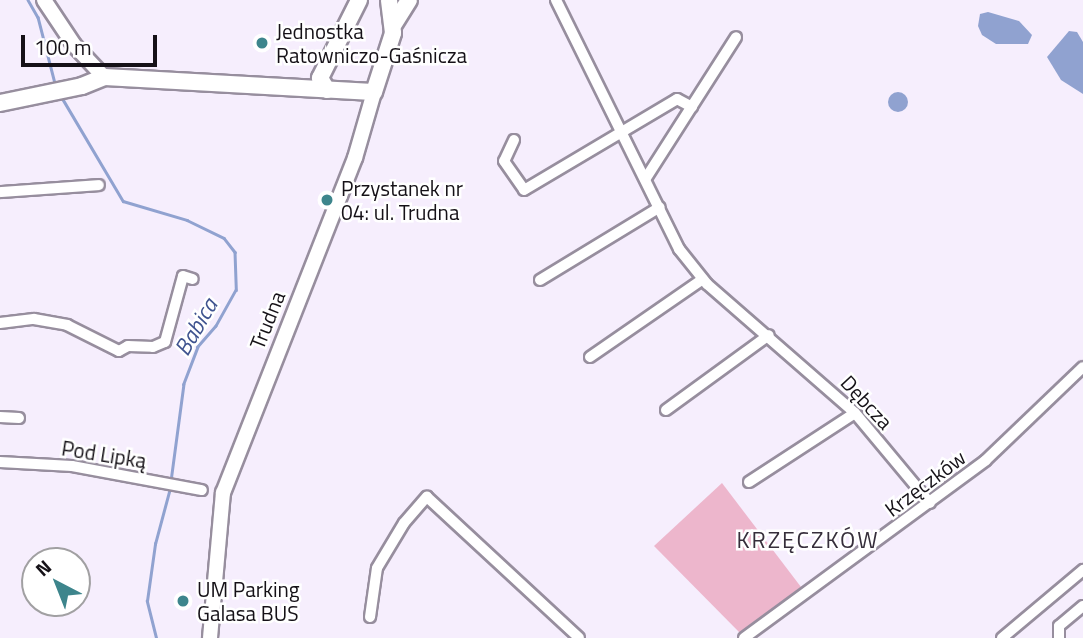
<!DOCTYPE html>
<html>
<head>
<meta charset="utf-8">
<style>
  body { margin:0 }
  #map { position:relative; width:1083px; height:638px; overflow:hidden; background:#f6eefd; font-family:"Titillium Web",sans-serif }
  div>[style] { position:absolute }
  .green>* { inset:0; background:#edb6cc }
  .water>* { inset:0; background:#90a2d0 }
  .round { border-radius:50% }
  .stream>* { height:2.5px; margin:-1.25px; padding:0 1.25px; transform-origin:1.25px; border-radius:1.25px; background:#90a2d0 }
  .roads { filter:drop-shadow(2px 0 #978e9e) drop-shadow(-2px 0 #978e9e) drop-shadow(0 2px #978e9e) drop-shadow(0 -2px #978e9e) }
  .minor>* { height:10px; margin:-5px; padding:0 5px; transform-origin:5px; border-radius:5px; background:#fff }
  .tertiary>* { height:14px; margin:-7px; padding:0 7px; transform-origin:7px; border-radius:7px; background:#fff }
  .secondary>* { height:16px; margin:-8px; padding:0 8px; transform-origin:8px; border-radius:8px; background:#fff }
  .dots>* { width:19px; height:19px; translate:-50% -50%; box-sizing:border-box; border:4px solid #fff; border-radius:50% }
  span { translate:-50% -50%; white-space:nowrap; text-align:center; line-height:1.15; -webkit-text-stroke:5px #fff; paint-order:stroke }
  .poi-label { font-size:21px; color:#151117 }
  .left { translate:0 -50%; text-align:left }
  .street-label { font-size:21px; color:#151117 }
  .water-label { font-size:23px; color:#3f538f; font-style:italic }
  .neighbourhood-label { font-size:23px; color:#362e3b; letter-spacing:2px }
  .north { position:absolute; left:21px; top:547px; width:70px; height:70px; box-sizing:border-box; background:#fff; border:2px solid #a1a0a2; border-radius:50%; rotate:318deg; font-size:19px; font-weight:700; line-height:28px; text-align:center; color:#151117 }
  .north::after { content:''; display:block; margin:auto; width:24px; height:32px; background:#3d858c; clip-path:polygon(50% 0,100% 100%,50% 72%,0 100%) }
  .scale { position:absolute; left:21px; top:35px; width:136px; height:32px; box-sizing:border-box; border:4px solid #151117; border-top:0; padding-left:9px; font-size:21px; line-height:24px; white-space:nowrap; color:#151117; -webkit-text-stroke:5px #fff; paint-order:stroke }
</style>
</head>
<body>
<div id="map">
  <div class="green">
    <i style="clip-path:polygon(722px 483px,801px 587px,740px 633px,654px 546px)"></i>
  </div>
  <div class="water">
    <i style="clip-path:polygon(988px 12px,1019px 21px,1032px 35px,1028px 44px,996px 44px,982px 35px,978px 26px,980px 14px)"></i>
    <i style="clip-path:polygon(1069px 31px,1077px 32px,1083px 42px,1083px 94px,1061px 80px,1047px 57px)"></i>
    <i class="round" style="left:888px;top:92px;width:20px;height:20px"></i>
  </div>
  <div class="stream">
    <i style="left:28px;top:0;width:20px;rotate:60deg"></i>
    <i style="left:38px;top:17px;width:72px;rotate:75.6deg"></i>
    <i style="left:61px;top:96px;width:122px;rotate:59.4deg"></i>
    <i style="left:123px;top:201px;width:67px;rotate:16.5deg"></i>
    <i style="left:187px;top:220px;width:41px;rotate:25.9deg"></i>
    <i style="left:224px;top:238px;width:18px;rotate:52deg"></i>
    <i style="left:235px;top:252px;width:38px;rotate:88deg"></i>
    <i style="left:236px;top:290px;width:41px;rotate:119.1deg"></i>
    <i style="left:216px;top:326px;width:28px;rotate:131deg"></i>
    <i style="left:198px;top:347px;width:40px;rotate:111deg"></i>
    <i style="left:184px;top:384px;width:98px;rotate:97.6deg"></i>
    <i style="left:156px;top:638px;width:38px;rotate:-104deg"></i>
    <i style="left:147px;top:601px;width:58px;rotate:-82deg"></i>
    <i style="left:155px;top:544px;width:58px;rotate:-75deg"></i>
  </div>
  <div class="roads">
    <div class="minor">
      <i style="left:556px;top:0;width:278px;rotate:63.7deg"></i>
      <i style="left:679px;top:249px;width:45px;rotate:51.3deg"></i>
      <i style="left:707px;top:284px;width:196px;rotate:41.1deg"></i>
      <i style="left:855px;top:413px;width:117px;rotate:50.2deg"></i>
      <i style="left:514px;top:140px;width:23px;rotate:115deg"></i>
      <i style="left:504px;top:161px;width:35px;rotate:55deg"></i>
      <i style="left:524px;top:190px;width:178px;rotate:-30.7deg"></i>
      <i style="left:677px;top:99px;width:17px;rotate:28deg"></i>
      <i style="left:646px;top:178px;width:167px;rotate:-57.4deg"></i>
      <i style="left:0;top:192px;width:99px;rotate:-4deg"></i>
      <i style="left:540px;top:280px;width:140px;rotate:-31.3deg"></i>
      <i style="left:0;top:323px;width:34px;rotate:-7deg"></i>
      <i style="left:34px;top:319px;width:34px;rotate:10deg"></i>
      <i style="left:67px;top:325px;width:58px;rotate:26.6deg"></i>
      <i style="left:119px;top:351px;width:10px;rotate:-29deg"></i>
      <i style="left:128px;top:346px;width:25px;rotate:2deg"></i>
      <i style="left:153px;top:347px;width:13px;rotate:-23deg"></i>
      <i style="left:165px;top:342px;width:68px;rotate:-74.7deg"></i>
      <i style="left:183px;top:276px;width:10px;rotate:17deg"></i>
      <i style="left:590px;top:357px;width:137px;rotate:-34.6deg"></i>
      <i style="left:666px;top:410px;width:127px;rotate:-36.1deg"></i>
      <i style="left:0;top:417px;width:19px;rotate:3deg"></i>
      <i style="left:0;top:462px;width:72px;rotate:3.2deg"></i>
      <i style="left:72px;top:466px;width:132px;rotate:10.5deg"></i>
      <i style="left:749px;top:482px;width:126px;rotate:-33.1deg"></i>
      <i style="left:370px;top:617px;width:49px;rotate:-81.9deg"></i>
      <i style="left:377px;top:568px;width:52px;rotate:-59deg"></i>
      <i style="left:404px;top:523px;width:35px;rotate:-49deg"></i>
      <i style="left:427px;top:497px;width:207px;rotate:42.8deg"></i>
      <i style="left:744px;top:638px;width:300px;rotate:-36.3deg"></i>
      <i style="left:986px;top:460px;width:134px;rotate:-43.8deg"></i>
      <i style="left:1002px;top:638px;width:106px;rotate:-40deg"></i>
      <i style="left:1059px;top:638px;width:12px;rotate:-90deg"></i>
      <i style="left:1059px;top:626px;width:31px;rotate:-40deg"></i>
    </div>
    <div class="tertiary">
      <i style="left:44px;top:0;width:54px;rotate:56.3deg"></i>
      <i style="left:74px;top:45px;width:44px;rotate:46.8deg"></i>
      <i style="left:210px;top:638px;width:146px;rotate:-84.9deg"></i>
      <i style="left:223px;top:493px;width:360px;rotate:-68.5deg"></i>
      <i style="left:355px;top:158px;width:69px;rotate:-73.9deg"></i>
    </div>
    <div class="secondary">
      <i style="left:394px;top:24px;width:28px;rotate:-58deg"></i>
      <i style="left:327px;top:90px;width:14px;rotate:-120deg"></i>
      <i style="left:320px;top:78px;width:87px;rotate:-63.4deg"></i>
      <i style="left:0;top:103px;width:84px;rotate:-11.7deg"></i>
      <i style="left:82px;top:86px;width:24px;rotate:-22deg"></i>
      <i style="left:104px;top:77px;width:270px;rotate:3.2deg"></i>
      <i style="left:374px;top:92px;width:62px;rotate:-72.1deg"></i>
      <i style="left:393px;top:33px;width:33px;rotate:-97deg"></i>
    </div>
  </div>
  <div class="dots">
    <i style="left:262px;top:43px;background:#3d858c"></i>
    <i style="left:327px;top:200px;background:#3d858c"></i>
    <i style="left:183px;top:601px;background:#3d858c"></i>
  </div>
  <div class="poi-label">
    <span class="left" style="left:276px;top:43px">Jednostka<br>Ratowniczo-Gaśnicza</span>
    <span class="left" style="left:341px;top:200px">Przystanek nr<br>04: ul. Trudna</span>
    <span class="left" style="left:197px;top:601px">UM Parking<br>Galasa BUS</span>
  </div>
  <div class="street-label">
    <span style="left:267px;top:320px;rotate:-68deg">Trudna</span>
    <span style="left:867px;top:402px;rotate:47deg">Dębcza</span>
    <span style="left:104px;top:454px;rotate:9deg">Pod Lipką</span>
    <span style="left:925px;top:483px;rotate:-37deg">Krzęczków</span>
  </div>
  <div class="water-label">
    <span style="left:196px;top:327px;rotate:-60deg">Babica</span>
  </div>
  <div class="neighbourhood-label">
    <span style="left:808px;top:540px">KRZĘCZKÓW</span>
  </div>
  <div class="north">N</div>
  <div class="scale">100 m</div>
</div>
</body>
</html>
